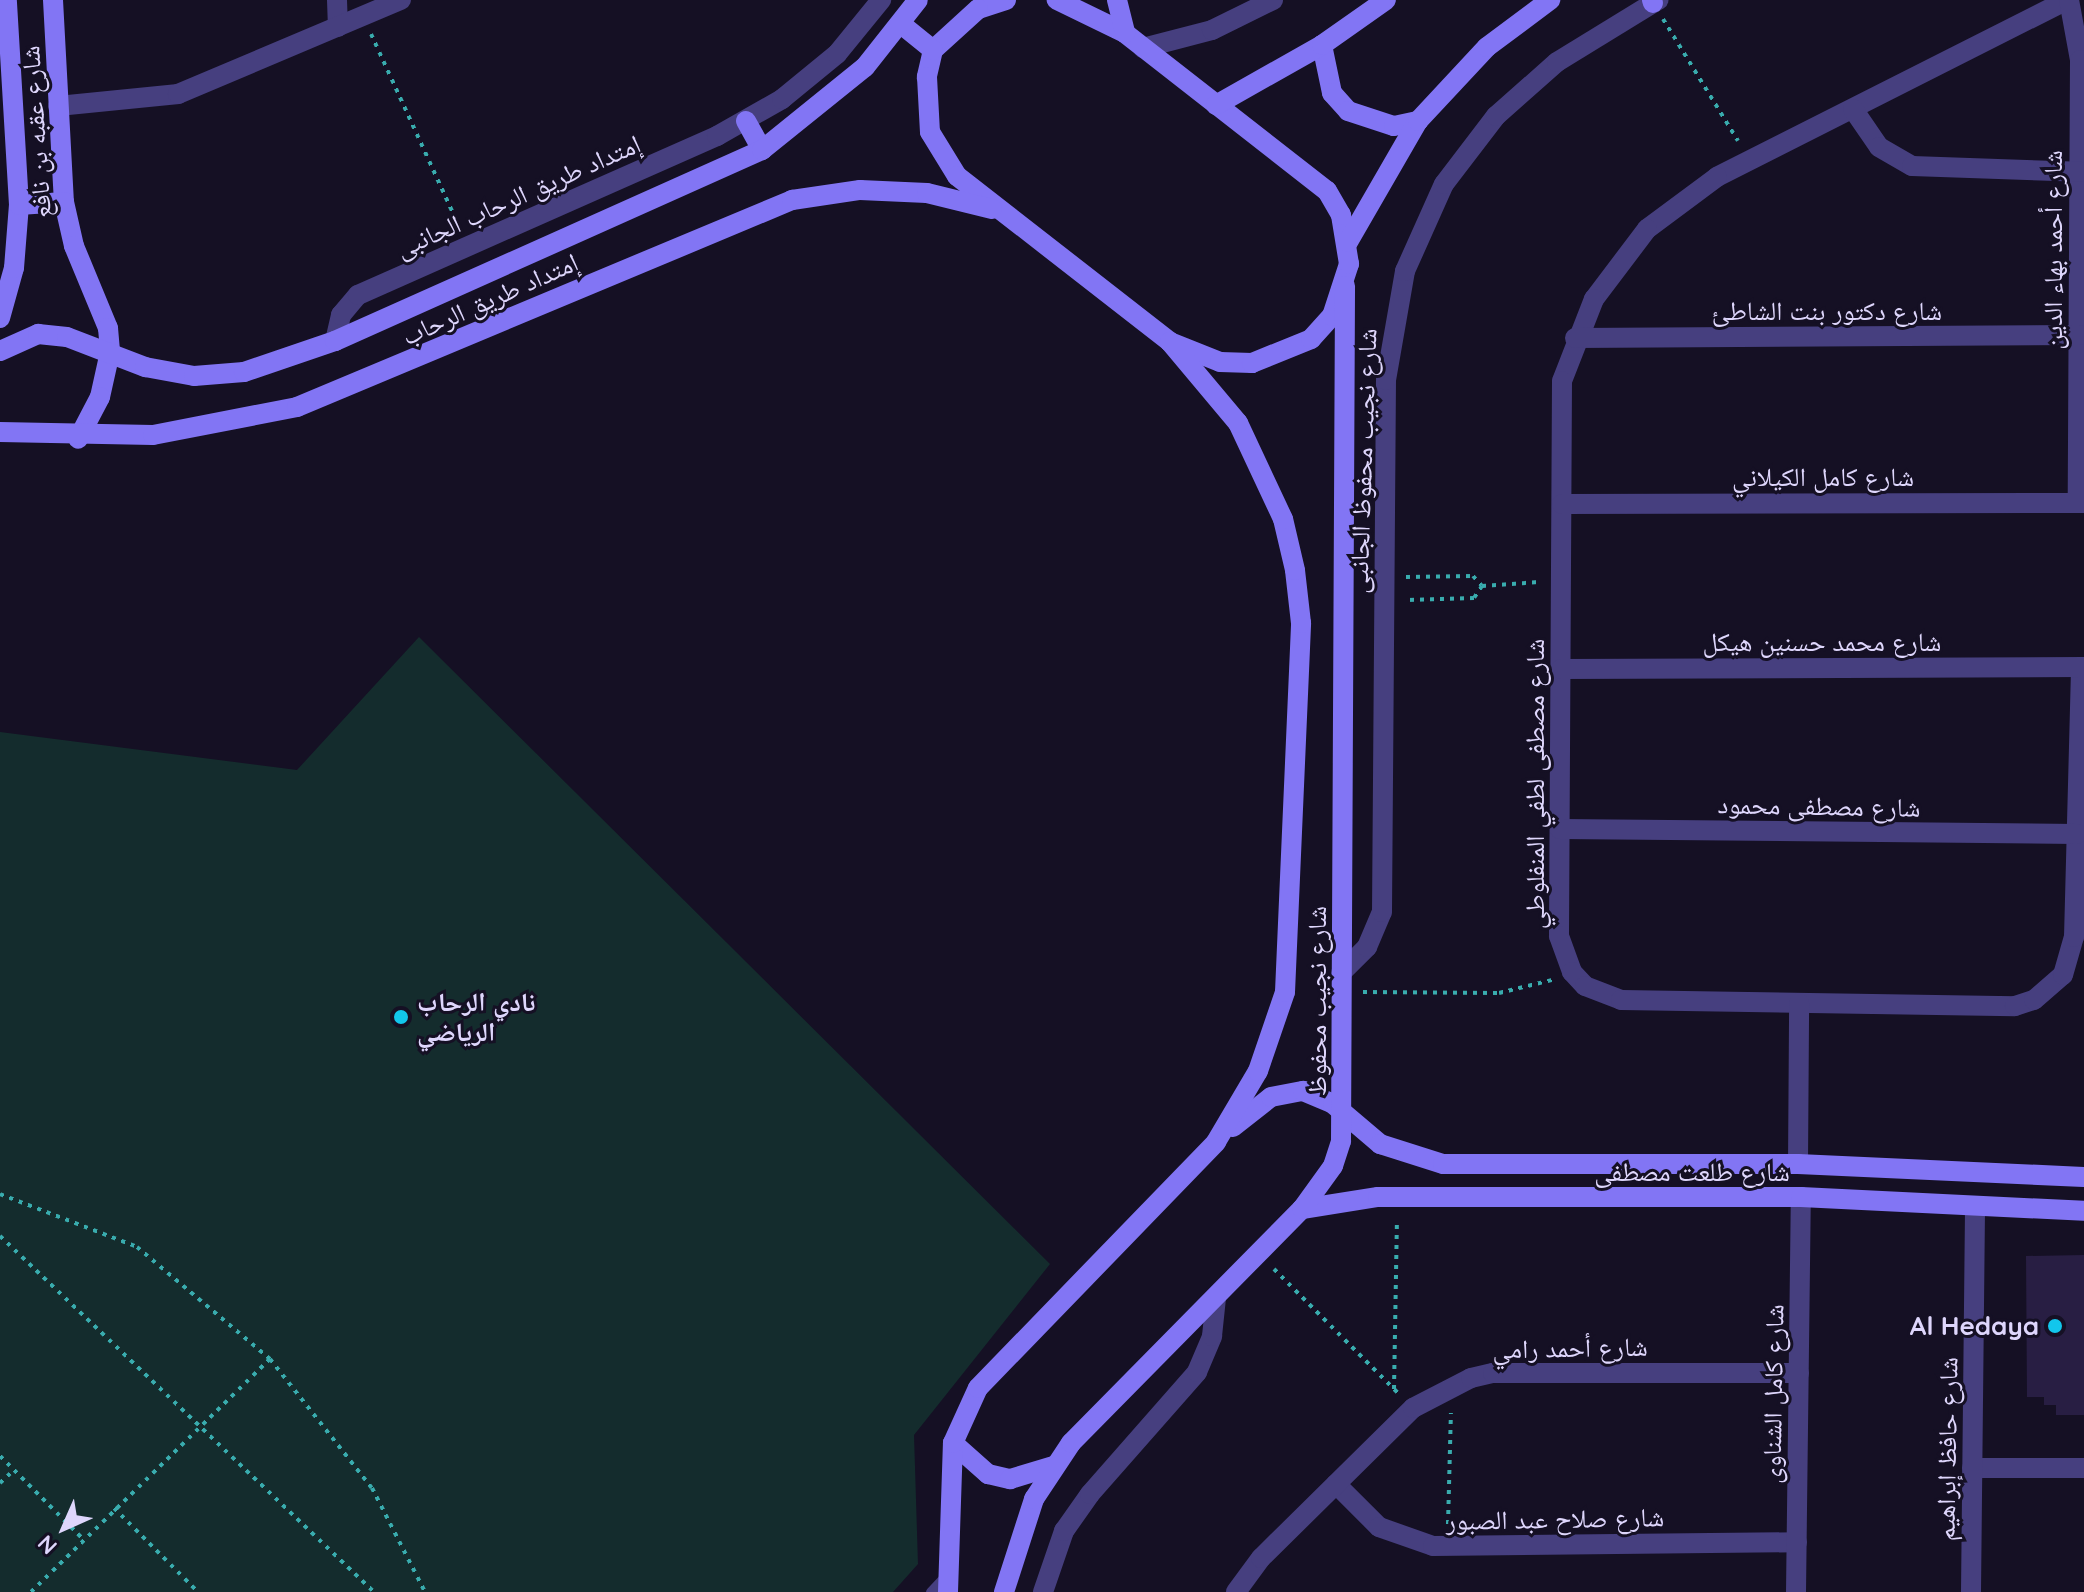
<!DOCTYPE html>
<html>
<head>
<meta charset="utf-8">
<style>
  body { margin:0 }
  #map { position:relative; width:2084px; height:1592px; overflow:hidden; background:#151024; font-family:Quicksand,"Noto Naskh Arabic",sans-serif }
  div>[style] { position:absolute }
  .green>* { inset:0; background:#142c2d }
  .building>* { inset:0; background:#281e43 }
  .path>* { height:4px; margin-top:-2px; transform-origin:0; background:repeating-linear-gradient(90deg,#39acae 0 4px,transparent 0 10px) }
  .lane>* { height:11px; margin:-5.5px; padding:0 5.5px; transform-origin:5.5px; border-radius:5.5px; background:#463f7f }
  .street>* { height:20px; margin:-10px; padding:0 10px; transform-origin:10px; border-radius:10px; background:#463f7f }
  .secondary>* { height:20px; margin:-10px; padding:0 10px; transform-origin:10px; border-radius:10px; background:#8275f4 }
  .dots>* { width:22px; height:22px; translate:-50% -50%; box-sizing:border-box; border:4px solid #151024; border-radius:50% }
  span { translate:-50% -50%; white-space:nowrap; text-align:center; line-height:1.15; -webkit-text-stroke:6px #151024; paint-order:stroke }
  .street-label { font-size:26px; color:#ded6fc }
  .poi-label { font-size:26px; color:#ded6fc; font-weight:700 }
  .left { translate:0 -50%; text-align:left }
  .right { translate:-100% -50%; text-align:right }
  .north { position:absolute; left:24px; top:1488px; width:80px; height:80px; -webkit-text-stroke:6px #151024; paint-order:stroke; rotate:225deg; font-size:22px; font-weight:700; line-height:32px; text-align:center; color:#ded6fc }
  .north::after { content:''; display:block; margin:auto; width:28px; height:36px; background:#ded6fc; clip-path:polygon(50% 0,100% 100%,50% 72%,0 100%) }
</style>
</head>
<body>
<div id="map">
  <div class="green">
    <i style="clip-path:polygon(419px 637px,1050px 1264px,914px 1435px,918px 1564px,893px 1592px,0 1592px,0 732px,297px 770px)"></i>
  </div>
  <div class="building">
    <i style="clip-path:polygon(2084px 1255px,2084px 1415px,2056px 1415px,2056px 1405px,2044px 1405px,2044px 1397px,2027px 1397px,2026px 1256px)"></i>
  </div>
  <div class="path">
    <i style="left:1663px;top:19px;width:143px;rotate:58.4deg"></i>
    <i style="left:371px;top:34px;width:211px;rotate:65.4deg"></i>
    <i style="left:1406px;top:577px;width:67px;rotate:-0.9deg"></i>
    <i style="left:1473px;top:576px;width:13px;rotate:48deg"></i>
    <i style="left:1482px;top:586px;width:14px;rotate:124deg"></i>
    <i style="left:1474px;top:598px;width:67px;rotate:178.3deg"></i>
    <i style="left:1482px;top:586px;width:57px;rotate:-4deg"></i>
    <i style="left:1363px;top:992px;width:136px;rotate:0.4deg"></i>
    <i style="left:1499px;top:993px;width:55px;rotate:-13.8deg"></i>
    <i style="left:0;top:1194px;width:147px;rotate:21.1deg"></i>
    <i style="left:137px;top:1247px;width:174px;rotate:40.1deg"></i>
    <i style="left:270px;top:1359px;width:164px;rotate:51.7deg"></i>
    <i style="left:372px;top:1488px;width:117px;rotate:63deg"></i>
    <i style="left:0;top:1236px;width:516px;rotate:43.59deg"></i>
    <i style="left:1274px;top:1269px;width:175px;rotate:45deg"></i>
    <i style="left:1394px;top:1389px;width:170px;rotate:-89deg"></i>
    <i style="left:0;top:1456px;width:117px;rotate:45deg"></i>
    <i style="left:0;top:1483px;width:19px;rotate:-43deg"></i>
    <i style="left:114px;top:1508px;width:119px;rotate:45deg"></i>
    <i style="left:1448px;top:1524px;width:111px;rotate:-88.5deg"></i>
    <i style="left:31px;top:1592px;width:334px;rotate:-44.3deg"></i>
  </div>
  <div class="lane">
    <i style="left:931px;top:1592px;width:23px;rotate:-47deg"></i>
  </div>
  <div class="street">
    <i style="left:337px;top:0;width:27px;rotate:88deg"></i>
    <i style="left:2067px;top:0;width:392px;rotate:153.2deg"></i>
    <i style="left:1717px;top:177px;width:87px;rotate:143.4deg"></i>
    <i style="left:1647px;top:229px;width:88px;rotate:127.1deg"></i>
    <i style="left:1594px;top:299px;width:88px;rotate:111.3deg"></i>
    <i style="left:1562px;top:381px;width:555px;rotate:90.31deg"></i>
    <i style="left:1559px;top:936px;width:38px;rotate:70deg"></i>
    <i style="left:1572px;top:972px;width:19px;rotate:47deg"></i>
    <i style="left:1585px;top:986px;width:39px;rotate:21deg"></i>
    <i style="left:1621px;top:1000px;width:394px;rotate:0.9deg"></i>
    <i style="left:2015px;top:1006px;width:20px;rotate:-18deg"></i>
    <i style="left:2034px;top:1000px;width:38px;rotate:-41deg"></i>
    <i style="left:2063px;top:975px;width:40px;rotate:-74deg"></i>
    <i style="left:2074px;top:937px;width:270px;rotate:-88.5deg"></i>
    <i style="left:2069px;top:0;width:61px;rotate:79.6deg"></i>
    <i style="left:2080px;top:60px;width:443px;rotate:90.3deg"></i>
    <i style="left:1143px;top:48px;width:71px;rotate:-14.6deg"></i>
    <i style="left:1212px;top:30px;width:68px;rotate:-26.2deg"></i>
    <i style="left:58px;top:106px;width:121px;rotate:-5.7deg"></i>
    <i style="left:178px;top:94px;width:242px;rotate:-22.9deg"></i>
    <i style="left:1853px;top:109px;width:46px;rotate:55.6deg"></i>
    <i style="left:1879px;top:147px;width:38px;rotate:30deg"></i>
    <i style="left:1912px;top:166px;width:168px;rotate:2deg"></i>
    <i style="left:1575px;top:338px;width:504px;rotate:-0.34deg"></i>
    <i style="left:335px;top:341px;width:27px;rotate:-77deg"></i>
    <i style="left:341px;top:315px;width:26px;rotate:-50deg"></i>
    <i style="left:358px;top:295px;width:393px;rotate:-23.9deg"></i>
    <i style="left:717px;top:136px;width:75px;rotate:-29.6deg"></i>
    <i style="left:782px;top:99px;width:71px;rotate:-39.3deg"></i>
    <i style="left:837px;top:54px;width:70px;rotate:-50.8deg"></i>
    <i style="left:1562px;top:504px;width:522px;rotate:-0.11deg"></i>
    <i style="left:1561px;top:669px;width:523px;rotate:-0.22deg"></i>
    <i style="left:1560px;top:829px;width:517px;rotate:0.55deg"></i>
    <i style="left:1341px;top:973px;width:37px;rotate:-45deg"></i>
    <i style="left:1367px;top:947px;width:38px;rotate:-67deg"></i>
    <i style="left:1382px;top:912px;width:532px;rotate:-89.57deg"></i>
    <i style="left:1386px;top:380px;width:111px;rotate:-80.1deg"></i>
    <i style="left:1405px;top:271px;width:95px;rotate:-65.9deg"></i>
    <i style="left:1444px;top:184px;width:86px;rotate:-52.6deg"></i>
    <i style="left:1496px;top:116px;width:81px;rotate:-41.5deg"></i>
    <i style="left:1557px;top:62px;width:119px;rotate:-31.5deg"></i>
    <i style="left:1798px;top:1164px;width:161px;rotate:-89.6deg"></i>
    <i style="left:1972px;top:1468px;width:112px"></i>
    <i style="left:1336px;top:1484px;width:61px;rotate:45deg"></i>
    <i style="left:1379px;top:1527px;width:57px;rotate:19.4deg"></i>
    <i style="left:1433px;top:1546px;width:364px;rotate:-0.6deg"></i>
    <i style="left:1043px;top:1592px;width:65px;rotate:-71deg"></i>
    <i style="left:1064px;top:1531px;width:45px;rotate:-54.9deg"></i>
    <i style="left:1090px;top:1494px;width:162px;rotate:-48.7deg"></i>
    <i style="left:1197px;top:1372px;width:39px;rotate:-67deg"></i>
    <i style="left:1212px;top:1336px;width:39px;rotate:-84deg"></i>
    <i style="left:1236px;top:1592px;width:42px;rotate:-53.7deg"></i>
    <i style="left:1261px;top:1558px;width:214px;rotate:-44.6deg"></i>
    <i style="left:1413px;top:1408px;width:65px;rotate:-27.3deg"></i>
    <i style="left:1471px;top:1378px;width:23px;rotate:-13deg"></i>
    <i style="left:1493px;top:1373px;width:306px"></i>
    <i style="left:1796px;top:1592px;width:395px;rotate:-89.3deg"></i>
    <i style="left:1971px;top:1592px;width:382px;rotate:-89.4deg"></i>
  </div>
  <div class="secondary">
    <i style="left:53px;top:0;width:202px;rotate:86.9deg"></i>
    <i style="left:64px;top:202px;width:45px;rotate:77.2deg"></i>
    <i style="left:74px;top:246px;width:89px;rotate:67.5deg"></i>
    <i style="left:108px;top:328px;width:24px;rotate:85deg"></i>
    <i style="left:110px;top:352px;width:46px;rotate:102.5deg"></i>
    <i style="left:100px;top:397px;width:47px;rotate:117.6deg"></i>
    <i style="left:1006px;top:0;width:29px;rotate:162deg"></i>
    <i style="left:978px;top:9px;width:61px;rotate:137.7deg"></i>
    <i style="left:933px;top:50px;width:28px;rotate:103deg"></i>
    <i style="left:927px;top:77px;width:55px;rotate:86.9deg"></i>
    <i style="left:930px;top:132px;width:52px;rotate:58.5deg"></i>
    <i style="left:957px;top:176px;width:270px;rotate:37.9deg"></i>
    <i style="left:1170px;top:342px;width:54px;rotate:21.8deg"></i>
    <i style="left:1220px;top:362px;width:32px;rotate:2deg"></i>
    <i style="left:1252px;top:363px;width:64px;rotate:-22.1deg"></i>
    <i style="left:1311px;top:339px;width:31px;rotate:-48deg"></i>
    <i style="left:1332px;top:316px;width:55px;rotate:-71.9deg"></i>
    <i style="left:1349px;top:264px;width:50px;rotate:-99.3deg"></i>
    <i style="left:1341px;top:215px;width:28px;rotate:-120deg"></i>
    <i style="left:1327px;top:191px;width:256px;rotate:-142deg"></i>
    <i style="left:1125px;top:33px;width:76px;rotate:-154.1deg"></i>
    <i style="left:1117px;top:0;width:34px;rotate:76deg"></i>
    <i style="left:1652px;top:0;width:3px;rotate:72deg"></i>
    <i style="left:901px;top:24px;width:41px;rotate:39.1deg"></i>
    <i style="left:1322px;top:45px;width:49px;rotate:78.2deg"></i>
    <i style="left:1332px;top:93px;width:24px;rotate:48deg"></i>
    <i style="left:1348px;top:111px;width:48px;rotate:18.1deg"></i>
    <i style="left:1394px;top:126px;width:25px;rotate:-12deg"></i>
    <i style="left:1216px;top:105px;width:122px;rotate:-29.5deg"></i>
    <i style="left:1322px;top:45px;width:78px;rotate:-35.1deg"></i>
    <i style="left:746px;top:121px;width:33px;rotate:61deg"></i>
    <i style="left:19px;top:205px;width:45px;rotate:-3.8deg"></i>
    <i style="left:1348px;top:242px;width:140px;rotate:-60deg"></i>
    <i style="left:1418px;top:121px;width:101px;rotate:-47deg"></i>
    <i style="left:1487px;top:47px;width:79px;rotate:-36.7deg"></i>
    <i style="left:0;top:318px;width:52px;rotate:-74.4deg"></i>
    <i style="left:14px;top:268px;width:63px;rotate:-85.5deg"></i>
    <i style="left:19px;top:205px;width:205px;rotate:-93.4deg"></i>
    <i style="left:0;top:351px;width:42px;rotate:-24.1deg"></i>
    <i style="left:38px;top:334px;width:29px;rotate:6deg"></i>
    <i style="left:67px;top:337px;width:84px;rotate:21deg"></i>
    <i style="left:145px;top:367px;width:50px;rotate:10.4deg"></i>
    <i style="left:194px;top:376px;width:50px;rotate:-4.6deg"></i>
    <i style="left:244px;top:372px;width:96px;rotate:-18.8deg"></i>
    <i style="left:335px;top:341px;width:468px;rotate:-24.1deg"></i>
    <i style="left:762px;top:150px;width:132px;rotate:-38.9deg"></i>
    <i style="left:865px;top:67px;width:85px;rotate:-51.7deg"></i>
    <i style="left:0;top:432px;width:153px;rotate:1.1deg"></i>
    <i style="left:153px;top:435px;width:147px;rotate:-11deg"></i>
    <i style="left:297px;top:407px;width:537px;rotate:-22.69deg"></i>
    <i style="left:792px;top:200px;width:69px;rotate:-8.4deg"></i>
    <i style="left:860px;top:190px;width:67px;rotate:2.6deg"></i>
    <i style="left:927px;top:193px;width:67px;rotate:13.8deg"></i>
    <i style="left:1233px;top:1127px;width:48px;rotate:-38.3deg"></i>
    <i style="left:1271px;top:1097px;width:33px;rotate:-11deg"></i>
    <i style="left:1303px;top:1091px;width:33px;rotate:23deg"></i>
    <i style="left:1333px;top:1104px;width:62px;rotate:40.4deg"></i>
    <i style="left:1380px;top:1144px;width:66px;rotate:17.6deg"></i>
    <i style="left:1443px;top:1164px;width:355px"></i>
    <i style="left:1798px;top:1164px;width:286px;rotate:2.6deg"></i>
    <i style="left:1302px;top:1209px;width:77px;rotate:-9deg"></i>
    <i style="left:1378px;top:1197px;width:423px"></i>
    <i style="left:1801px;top:1197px;width:283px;rotate:2.8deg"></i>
    <i style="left:953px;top:1443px;width:47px;rotate:41.5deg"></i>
    <i style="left:988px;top:1474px;width:23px;rotate:13deg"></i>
    <i style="left:1010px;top:1479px;width:45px;rotate:-16.8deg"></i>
    <i style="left:948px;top:1592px;width:149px;rotate:-88.1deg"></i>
    <i style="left:953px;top:1443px;width:60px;rotate:-65.6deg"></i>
    <i style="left:978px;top:1388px;width:342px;rotate:-45.9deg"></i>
    <i style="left:1216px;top:1142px;width:82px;rotate:-59.4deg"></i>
    <i style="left:1258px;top:1071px;width:83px;rotate:-71.1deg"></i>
    <i style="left:1285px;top:992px;width:369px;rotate:-87.5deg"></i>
    <i style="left:1301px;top:623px;width:53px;rotate:-96.5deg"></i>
    <i style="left:1295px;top:570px;width:52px;rotate:-103.2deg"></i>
    <i style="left:1283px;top:519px;width:106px;rotate:-115.1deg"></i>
    <i style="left:1238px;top:423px;width:106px;rotate:-130deg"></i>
    <i style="left:1004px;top:1592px;width:98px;rotate:-72.1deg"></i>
    <i style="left:1034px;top:1499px;width:67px;rotate:-56.5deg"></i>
    <i style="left:1071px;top:1443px;width:329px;rotate:-45.4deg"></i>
    <i style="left:1302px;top:1209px;width:53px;rotate:-54.2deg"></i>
    <i style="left:1333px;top:1166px;width:26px;rotate:-72deg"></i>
    <i style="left:1341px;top:1141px;width:855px;rotate:-89.73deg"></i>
  </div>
  <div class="dots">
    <i style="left:401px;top:1017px;background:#12c6ec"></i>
    <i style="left:2055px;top:1326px;background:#12c6ec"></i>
  </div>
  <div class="street-label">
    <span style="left:36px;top:132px;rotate:-94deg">شارع عقبه بن نافع</span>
    <span style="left:518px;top:196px;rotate:-24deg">إمتداد طريق الرحاب الجانبى</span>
    <span style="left:2053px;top:250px;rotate:-90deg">شارع أحمد بهاء الدين</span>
    <span style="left:490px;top:299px;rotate:-24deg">إمتداد طريق الرحاب</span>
    <span style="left:1827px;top:311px">شارع دكتور بنت الشاطئ</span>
    <span style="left:1363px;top:461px;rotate:-88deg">شارع نجيب محفوظ الجانبى</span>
    <span style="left:1823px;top:477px">شارع كامل الكيلاني</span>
    <span style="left:1822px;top:642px">شارع محمد حسنين هيكل</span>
    <span style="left:1535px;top:784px;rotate:-90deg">شارع مصطفى لطفي المنفلوطي</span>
    <span style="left:1819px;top:806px;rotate:1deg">شارع مصطفى محمود</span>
    <span style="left:1317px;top:1001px;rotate:-90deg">شارع نجيب محفوظ</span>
    <span style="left:1692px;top:1172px">شارع طلعت مصطفى</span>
    <span style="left:1570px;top:1348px;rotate:-1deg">شارع أحمد رامي</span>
    <span style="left:1773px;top:1394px;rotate:-89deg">شارع كامل الشناوى</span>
    <span style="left:1947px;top:1449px;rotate:-89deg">شارع حافظ إبراهيم</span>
    <span style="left:1555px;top:1519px;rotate:-1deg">شارع صلاح عبد الصبور</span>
  </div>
  <div class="poi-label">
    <span class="left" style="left:417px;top:1017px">نادي الرحاب<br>الرياضي</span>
    <span class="right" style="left:2039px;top:1326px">Al Hedaya</span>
  </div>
  <div class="north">N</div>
</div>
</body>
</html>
